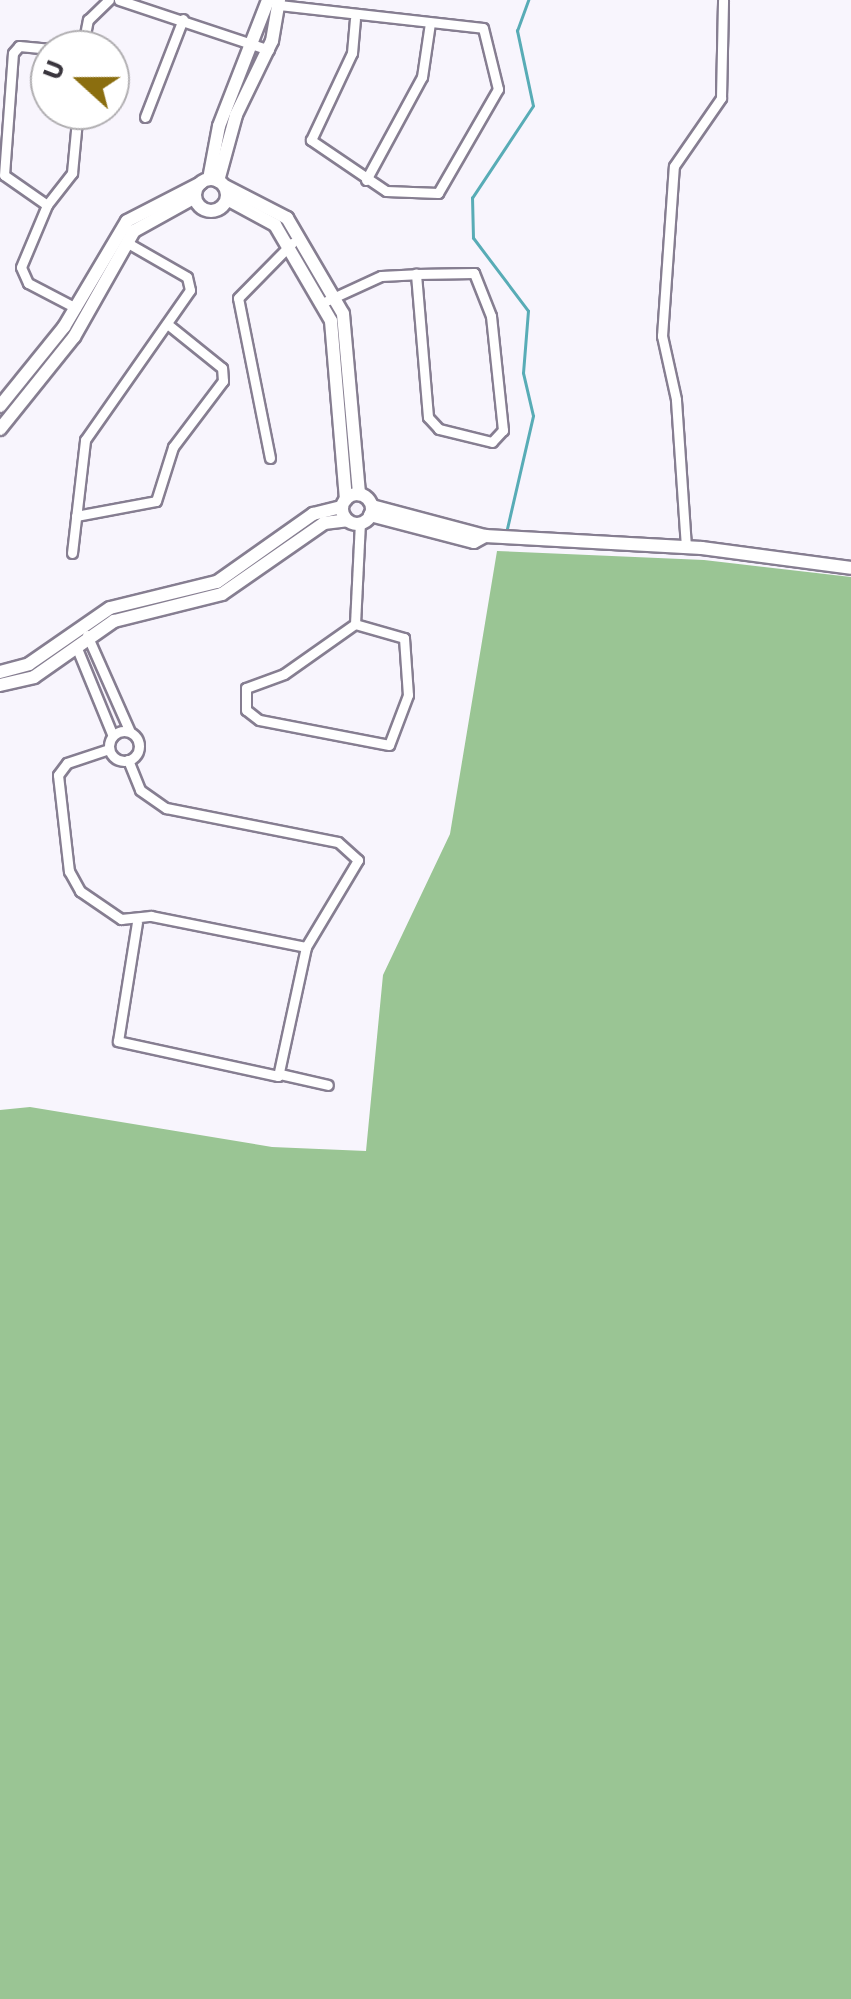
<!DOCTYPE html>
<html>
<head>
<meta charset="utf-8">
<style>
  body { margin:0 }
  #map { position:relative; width:851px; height:1999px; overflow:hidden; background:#f8f5fd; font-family:"Source Sans 3",sans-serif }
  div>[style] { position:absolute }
  .forest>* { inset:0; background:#9ac594 }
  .stream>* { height:2.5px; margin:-1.25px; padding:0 1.25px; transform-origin:1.25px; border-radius:1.25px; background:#58acb6 }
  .roads { filter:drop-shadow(2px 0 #867e91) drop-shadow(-2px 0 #867e91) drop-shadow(0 2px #867e91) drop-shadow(0 -2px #867e91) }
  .street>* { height:9px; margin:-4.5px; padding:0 4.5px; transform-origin:4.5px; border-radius:4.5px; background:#fff }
  .street>.ring { margin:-4.5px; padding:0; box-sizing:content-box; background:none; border:9px solid #fff; border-radius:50% }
  .secondary>* { height:12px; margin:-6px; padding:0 6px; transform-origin:6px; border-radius:6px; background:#fff }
  .secondary>.ring { margin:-6px; padding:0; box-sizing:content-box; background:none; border:12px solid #fff; border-radius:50% }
  span { translate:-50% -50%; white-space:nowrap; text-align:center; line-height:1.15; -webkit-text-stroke:8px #fff; paint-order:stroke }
  .north { position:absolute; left:30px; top:30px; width:100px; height:100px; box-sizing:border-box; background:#fff; border:2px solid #b0aeb1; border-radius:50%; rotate:291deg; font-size:28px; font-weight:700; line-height:40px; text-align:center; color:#39353d }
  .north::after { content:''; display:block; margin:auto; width:35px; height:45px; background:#8b6e0f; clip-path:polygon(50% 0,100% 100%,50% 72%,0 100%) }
</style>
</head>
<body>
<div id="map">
  <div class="forest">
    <i style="clip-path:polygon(497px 551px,704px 560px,851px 577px,851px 1999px,0 1999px,0 1110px,30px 1107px,272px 1147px,366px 1151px,383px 975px,450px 834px)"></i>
  </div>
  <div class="stream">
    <i style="left:506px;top:533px;width:120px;rotate:-77deg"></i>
    <i style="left:533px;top:416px;width:44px;rotate:-103.1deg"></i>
    <i style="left:523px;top:373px;width:62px;rotate:-85.4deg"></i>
    <i style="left:528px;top:311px;width:91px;rotate:-127deg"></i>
    <i style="left:473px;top:238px;width:40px;rotate:-91.4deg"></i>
    <i style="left:472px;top:198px;width:110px;rotate:-56.5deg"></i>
    <i style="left:533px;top:106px;width:77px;rotate:-102deg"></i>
    <i style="left:517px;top:31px;width:33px;rotate:-70deg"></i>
  </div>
  <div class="roads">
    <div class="street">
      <i style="left:119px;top:0;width:158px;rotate:18.4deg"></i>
      <i style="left:279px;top:5px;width:205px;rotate:6.4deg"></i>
      <i style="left:483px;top:28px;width:63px;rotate:76.2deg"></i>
      <i style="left:498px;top:89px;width:120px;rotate:120deg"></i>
      <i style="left:438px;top:193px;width:52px;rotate:-177.8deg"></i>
      <i style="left:386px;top:191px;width:91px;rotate:-145.8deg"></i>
      <i style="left:311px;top:140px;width:96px;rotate:-64.8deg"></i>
      <i style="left:352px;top:53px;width:34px;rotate:-85deg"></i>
      <i style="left:82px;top:50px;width:31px;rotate:-79deg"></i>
      <i style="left:88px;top:20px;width:29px;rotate:-44deg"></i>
      <i style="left:145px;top:117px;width:105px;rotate:-68.8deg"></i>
      <i style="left:366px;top:180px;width:117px;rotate:-61.5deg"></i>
      <i style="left:422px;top:77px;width:55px;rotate:-81.6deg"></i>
      <i style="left:47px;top:205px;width:52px;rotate:-145.1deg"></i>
      <i style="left:4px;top:175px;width:122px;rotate:-85.8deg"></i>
      <i style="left:13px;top:53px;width:9px;rotate:-49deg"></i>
      <i style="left:19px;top:46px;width:43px;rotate:5.3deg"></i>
      <i style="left:474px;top:273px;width:46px;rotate:68.4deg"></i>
      <i style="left:491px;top:316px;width:115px;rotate:84deg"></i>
      <i style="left:503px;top:430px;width:16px;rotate:133deg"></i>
      <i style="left:492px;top:442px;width:55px;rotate:-166.2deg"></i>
      <i style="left:439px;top:429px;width:16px;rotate:-133deg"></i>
      <i style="left:428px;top:417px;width:144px;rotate:-94.8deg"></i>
      <i style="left:416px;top:274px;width:58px;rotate:-1deg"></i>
      <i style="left:322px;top:303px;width:65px;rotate:-24.6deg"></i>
      <i style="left:381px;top:276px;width:35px;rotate:-3deg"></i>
      <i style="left:76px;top:308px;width:54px;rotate:-152.5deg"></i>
      <i style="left:28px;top:283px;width:17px;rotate:-114deg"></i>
      <i style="left:21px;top:267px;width:67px;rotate:-67.2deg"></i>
      <i style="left:47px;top:205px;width:41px;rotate:-52deg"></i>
      <i style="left:72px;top:173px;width:63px;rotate:-84.6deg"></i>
      <i style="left:270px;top:458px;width:163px;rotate:-101.3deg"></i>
      <i style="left:238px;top:298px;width:77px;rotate:-45.5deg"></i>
      <i style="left:76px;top:516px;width:81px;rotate:-10.6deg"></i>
      <i style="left:156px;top:501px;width:57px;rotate:-72.5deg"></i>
      <i style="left:173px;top:447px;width:83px;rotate:-52.9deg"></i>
      <i style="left:223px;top:381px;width:13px;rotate:-94deg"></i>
      <i style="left:222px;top:368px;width:67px;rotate:-141.1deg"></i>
      <i style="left:686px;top:547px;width:148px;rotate:-93.9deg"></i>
      <i style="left:676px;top:399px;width:65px;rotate:-102.5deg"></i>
      <i style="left:662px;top:336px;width:170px;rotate:-86deg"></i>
      <i style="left:674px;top:166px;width:83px;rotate:-55.3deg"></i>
      <i style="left:721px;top:98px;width:98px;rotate:-88.8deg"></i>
      <i style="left:72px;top:553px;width:114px;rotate:-83.4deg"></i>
      <i style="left:85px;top:440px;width:183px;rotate:-55deg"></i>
      <i style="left:190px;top:290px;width:13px;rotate:-103deg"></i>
      <i style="left:187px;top:277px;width:70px;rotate:-150.2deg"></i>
      <i style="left:355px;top:624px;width:51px;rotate:15.9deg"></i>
      <i style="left:404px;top:638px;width:57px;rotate:86deg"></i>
      <i style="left:408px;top:695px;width:53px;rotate:110.8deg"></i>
      <i style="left:389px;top:745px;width:132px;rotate:-169.1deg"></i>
      <i style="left:259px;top:720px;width:16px;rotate:-142deg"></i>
      <i style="left:246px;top:710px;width:22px;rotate:-90deg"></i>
      <i style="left:246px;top:688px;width:40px;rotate:-20.2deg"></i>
      <i style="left:284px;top:674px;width:87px;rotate:-35.2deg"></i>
      <i style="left:355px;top:624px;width:101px;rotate:-87.2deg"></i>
      <i style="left:87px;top:635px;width:106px;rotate:66.1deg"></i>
      <i style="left:76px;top:646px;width:97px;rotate:67.7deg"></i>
      <i class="ring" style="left:109px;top:731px;width:21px;height:21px"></i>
      <i style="left:109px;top:749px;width:44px;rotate:161.6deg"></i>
      <i style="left:67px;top:763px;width:15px;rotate:127deg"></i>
      <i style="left:58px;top:775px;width:97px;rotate:83.5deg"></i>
      <i style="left:69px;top:871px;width:23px;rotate:61deg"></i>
      <i style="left:80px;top:891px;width:50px;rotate:34.3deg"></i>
      <i style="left:121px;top:919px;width:30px;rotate:-6deg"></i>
      <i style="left:151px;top:916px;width:158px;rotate:11.3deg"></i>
      <i style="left:128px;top:760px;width:32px;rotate:68deg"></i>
      <i style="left:140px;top:790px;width:32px;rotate:35deg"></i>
      <i style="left:166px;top:808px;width:175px;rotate:11.2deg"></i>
      <i style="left:338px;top:842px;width:27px;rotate:42deg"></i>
      <i style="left:358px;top:860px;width:101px;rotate:120.9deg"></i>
      <i style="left:306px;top:947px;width:132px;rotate:102.2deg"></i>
      <i style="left:278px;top:1076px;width:164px;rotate:-167.7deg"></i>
      <i style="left:118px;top:1041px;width:120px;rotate:-80.9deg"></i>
      <i style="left:280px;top:1074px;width:49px;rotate:12.9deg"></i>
    </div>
    <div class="secondary">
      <i style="left:209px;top:179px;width:54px;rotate:-79.3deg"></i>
      <i style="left:219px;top:126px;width:135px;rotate:-68.7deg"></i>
      <i class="ring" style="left:195px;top:179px;width:20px;height:20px"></i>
      <i style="left:218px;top:181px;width:68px;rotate:-74.7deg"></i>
      <i style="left:236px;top:115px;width:82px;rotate:-64.1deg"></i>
      <i style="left:272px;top:41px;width:42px;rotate:-80.3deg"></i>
      <i style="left:225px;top:186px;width:70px;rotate:27.3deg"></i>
      <i style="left:287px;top:218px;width:111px;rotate:59.7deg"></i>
      <i style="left:343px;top:314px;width:181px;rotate:84.9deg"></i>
      <i style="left:227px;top:199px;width:55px;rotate:28.4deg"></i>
      <i style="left:275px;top:225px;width:111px;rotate:59.7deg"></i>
      <i style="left:331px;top:321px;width:179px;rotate:85.2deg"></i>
      <i style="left:0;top:406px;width:102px;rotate:-51deg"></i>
      <i style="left:64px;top:327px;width:123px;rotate:-59.3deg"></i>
      <i style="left:127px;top:221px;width:83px;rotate:-27.2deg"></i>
      <i style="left:0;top:429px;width:118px;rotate:-51.2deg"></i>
      <i style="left:74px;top:337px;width:122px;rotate:-60.5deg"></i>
      <i style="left:134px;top:231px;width:70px;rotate:-29.1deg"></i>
      <i class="ring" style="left:342px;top:494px;width:18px;height:18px"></i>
      <i style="left:372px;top:506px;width:117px;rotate:14.9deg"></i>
      <i style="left:485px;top:536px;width:217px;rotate:3.2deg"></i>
      <i style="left:702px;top:548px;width:150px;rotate:7.6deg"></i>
      <i style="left:370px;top:515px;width:107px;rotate:14.6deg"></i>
      <i style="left:474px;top:542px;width:13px;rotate:-29deg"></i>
      <i style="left:0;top:672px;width:30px;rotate:-15deg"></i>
      <i style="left:29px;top:664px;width:98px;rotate:-34.7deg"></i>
      <i style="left:110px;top:608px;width:110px;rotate:-13.7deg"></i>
      <i style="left:217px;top:582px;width:118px;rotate:-35.3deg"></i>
      <i style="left:313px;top:514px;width:30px;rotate:-14deg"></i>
      <i style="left:0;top:685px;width:35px;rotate:-13deg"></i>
      <i style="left:34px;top:677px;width:98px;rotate:-35deg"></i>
      <i style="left:114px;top:621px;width:111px;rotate:-14deg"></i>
      <i style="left:222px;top:594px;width:124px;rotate:-34.8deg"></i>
      <i style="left:324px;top:523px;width:23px;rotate:-7deg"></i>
    </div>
  </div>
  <div class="north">U</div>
</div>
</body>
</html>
